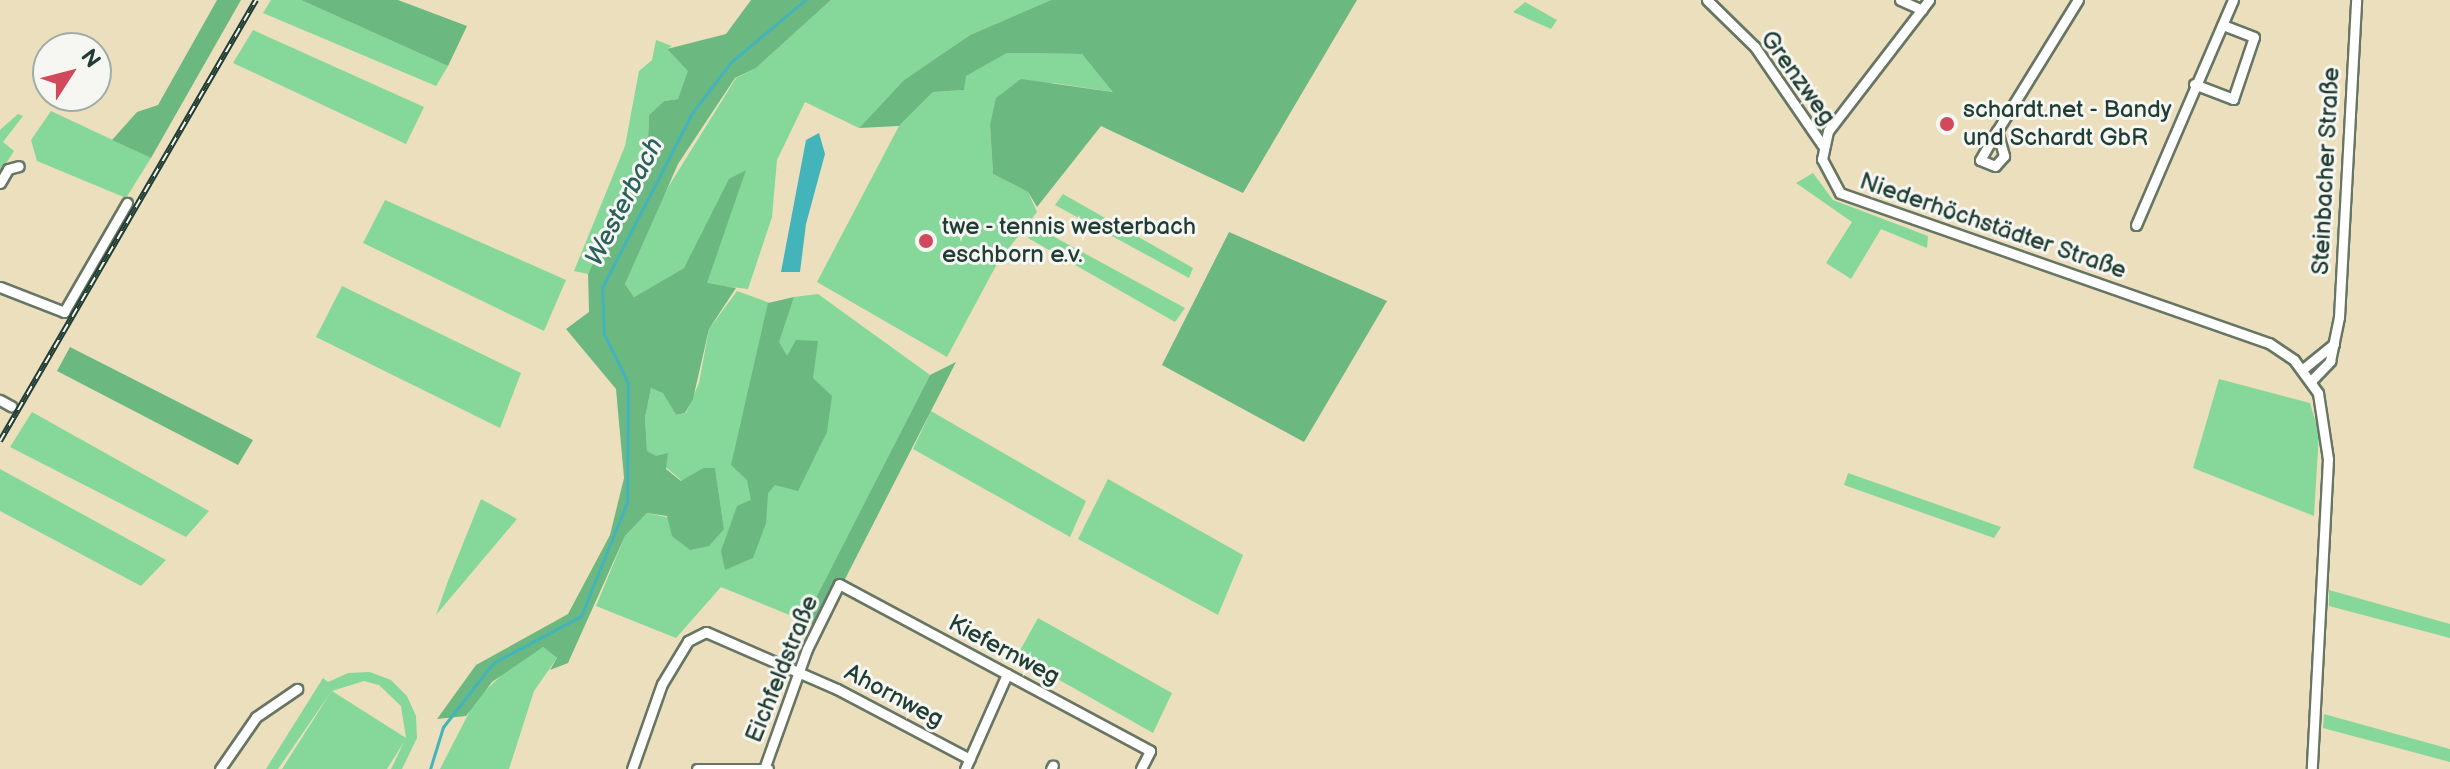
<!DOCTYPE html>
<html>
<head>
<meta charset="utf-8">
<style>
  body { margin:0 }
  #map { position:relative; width:2450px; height:769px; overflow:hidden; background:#ecdfbe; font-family:"Balsamiq Sans",sans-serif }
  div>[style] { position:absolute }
  .green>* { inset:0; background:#85d899 }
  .forest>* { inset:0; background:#6cb881 }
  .water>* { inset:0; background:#44b4bb }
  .stream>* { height:3px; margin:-1.5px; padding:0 1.5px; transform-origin:1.5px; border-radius:1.5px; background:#44b4bb }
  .roads { filter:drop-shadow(2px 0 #677664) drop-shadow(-2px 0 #677664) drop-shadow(0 2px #677664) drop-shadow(0 -2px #677664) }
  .minor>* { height:9px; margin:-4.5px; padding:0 4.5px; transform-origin:4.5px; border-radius:4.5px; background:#fff }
  .rail>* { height:6px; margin-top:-3px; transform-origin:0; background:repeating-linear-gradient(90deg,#f6f6f2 0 9px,#1f3d34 0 18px); box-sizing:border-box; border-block:2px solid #1f3d34 }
  .dots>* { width:22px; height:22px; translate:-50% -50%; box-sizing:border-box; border:4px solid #f6f6f2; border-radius:50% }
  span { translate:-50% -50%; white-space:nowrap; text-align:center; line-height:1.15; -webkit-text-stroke:6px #f6f6f2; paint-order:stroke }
  .street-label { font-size:24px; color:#1f3d34 }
  .poi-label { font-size:24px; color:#1f3d34 }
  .left { translate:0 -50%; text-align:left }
  .water-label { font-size:26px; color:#2a615c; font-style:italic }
  .north { position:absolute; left:32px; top:32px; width:80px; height:80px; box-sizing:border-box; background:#f6f6f2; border:2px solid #a0aca6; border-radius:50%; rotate:54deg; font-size:22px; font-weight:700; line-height:32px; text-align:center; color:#1f3d34 }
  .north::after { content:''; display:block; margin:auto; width:28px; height:36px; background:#d1495b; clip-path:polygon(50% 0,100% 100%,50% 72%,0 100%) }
</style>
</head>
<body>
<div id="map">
  <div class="green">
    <i style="clip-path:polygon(271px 0,301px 0,448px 66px,436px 86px,263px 13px)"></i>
    <i style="clip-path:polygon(831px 0,1051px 0,970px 35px,904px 80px,859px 128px,805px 102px,777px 160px,772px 217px,748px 289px,706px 284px,745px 170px,684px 268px,634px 297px,625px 284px,662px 197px,736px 78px,756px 68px)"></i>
    <i style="clip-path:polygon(1525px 2px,1557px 20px,1551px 29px,1513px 12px)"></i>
    <i style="clip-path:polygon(253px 30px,424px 107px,406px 144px,233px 63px)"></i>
    <i style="clip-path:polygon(656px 40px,672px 46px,667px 49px,689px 71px,678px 99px,664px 101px,649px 115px,648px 140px,635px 173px,588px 274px,574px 271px,625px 146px,639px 71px,652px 60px)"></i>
    <i style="clip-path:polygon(1007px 53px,1082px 54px,1114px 92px,1053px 83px,990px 125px,993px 174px,1028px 192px,1037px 212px,998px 262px,947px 357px,817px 282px,899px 126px,933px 92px,964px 90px,965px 76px)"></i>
    <i style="clip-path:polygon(51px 111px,151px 158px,126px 198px,37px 161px,31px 140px)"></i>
    <i style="clip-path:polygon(18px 114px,23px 116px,3px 142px,14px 151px,0 173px,0 130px)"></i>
    <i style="clip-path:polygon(1813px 173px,1833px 200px,1928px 236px,1927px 248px,1881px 229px,1851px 279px,1826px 263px,1852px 222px,1796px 183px)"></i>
    <i style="clip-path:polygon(1063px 194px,1193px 268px,1189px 278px,1055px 205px)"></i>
    <i style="clip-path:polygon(385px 200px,566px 280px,544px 331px,363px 243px)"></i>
    <i style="clip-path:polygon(1038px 228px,1185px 308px,1175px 322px,1028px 238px)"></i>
    <i style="clip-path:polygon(342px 286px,521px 373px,500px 428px,316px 337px)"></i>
    <i style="clip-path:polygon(737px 291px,789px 310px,794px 297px,818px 294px,930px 375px,804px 621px,721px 587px,676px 638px,596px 606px,625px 536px,647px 513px,724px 529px,715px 469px,703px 468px,682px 481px,647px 451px,645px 418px,651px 388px,663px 392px,676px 415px,686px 413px,699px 383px,709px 329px)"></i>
    <i style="clip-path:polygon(2219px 379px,2310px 403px,2319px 433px,2314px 516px,2193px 468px)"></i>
    <i style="clip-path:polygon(931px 411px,1086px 501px,1070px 537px,913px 449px)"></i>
    <i style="clip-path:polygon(32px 412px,209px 511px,186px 537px,10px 447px)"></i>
    <i style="clip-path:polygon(0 469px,166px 560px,141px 586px,0 511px)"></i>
    <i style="clip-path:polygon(1848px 473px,2001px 527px,1994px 538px,1844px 485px)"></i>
    <i style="clip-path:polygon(1108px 479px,1243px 555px,1218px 615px,1078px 539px)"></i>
    <i style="clip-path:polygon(481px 499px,517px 519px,436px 615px,448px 581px)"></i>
    <i style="clip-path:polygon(2329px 590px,2450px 624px,2450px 638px,2329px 606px)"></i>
    <i style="clip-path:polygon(1038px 618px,1172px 693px,1153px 733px,1017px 656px)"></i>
    <i style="clip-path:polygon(543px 647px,557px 658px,534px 691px,509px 769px,440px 769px,476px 699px,515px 663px)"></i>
    <i style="clip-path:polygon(evenodd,370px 672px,391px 680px,407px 696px,416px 716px,417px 738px,402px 769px,391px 769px,404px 742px,387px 769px,282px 769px,331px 692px,278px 769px,266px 769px,323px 678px,328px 682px,348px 673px,370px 672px,364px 681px,379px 685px,401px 706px,406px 738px,332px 691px,364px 681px)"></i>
    <i style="clip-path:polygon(2324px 714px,2450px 749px,2450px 762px,2323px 728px)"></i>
  </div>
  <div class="forest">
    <i style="clip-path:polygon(217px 0,241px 0,151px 158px,112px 140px,137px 112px,158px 105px)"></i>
    <i style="clip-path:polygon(301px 0,398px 0,467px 26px,448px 66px)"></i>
    <i style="clip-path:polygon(751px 0,831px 0,756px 68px,735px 78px,678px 164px,625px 284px,634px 297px,684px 268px,729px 179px,746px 170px,707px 283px,736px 288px,709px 329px,693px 399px,685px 413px,676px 415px,663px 393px,651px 388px,645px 418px,647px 451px,656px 456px,668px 453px,666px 469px,681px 481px,703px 468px,715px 468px,724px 529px,709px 546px,690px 550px,672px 536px,667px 516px,647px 513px,625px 536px,568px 663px,550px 670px,557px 658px,543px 647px,492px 682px,466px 716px,437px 719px,476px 665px,568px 614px,610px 535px,624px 478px,616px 389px,566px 329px,589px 312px,588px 274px,635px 173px,648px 140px,649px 115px,664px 101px,678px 99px,688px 71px,667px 49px,726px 34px)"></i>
    <i style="clip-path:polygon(1051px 0,1357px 0,1243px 193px,1101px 126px,1037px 207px,1028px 192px,993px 174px,990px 125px,996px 98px,1021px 79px,1113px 92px,1082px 54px,1007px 53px,966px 76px,964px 90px,933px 92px,899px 126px,859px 128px,904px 80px,970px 35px)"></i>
    <i style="clip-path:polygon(1229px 232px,1387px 301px,1304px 442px,1162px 365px)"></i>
    <i style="clip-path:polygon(794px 297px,779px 342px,787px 356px,796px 340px,818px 341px,813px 378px,832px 396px,827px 432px,798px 491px,775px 485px,768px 493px,766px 523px,753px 558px,725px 570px,721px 551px,737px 506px,751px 500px,747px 480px,731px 465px,768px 303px)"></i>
    <i style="clip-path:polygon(70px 347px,253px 440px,238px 465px,57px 371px)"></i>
    <i style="clip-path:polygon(956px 362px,820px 628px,804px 621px,930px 375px)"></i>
  </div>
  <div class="water">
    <i style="clip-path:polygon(819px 133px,825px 154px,806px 224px,800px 272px,781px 272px,806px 140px)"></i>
  </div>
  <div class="stream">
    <i style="left:430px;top:769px;width:44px;rotate:-72.8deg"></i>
    <i style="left:443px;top:727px;width:81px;rotate:-52deg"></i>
    <i style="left:493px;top:663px;width:100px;rotate:-28.1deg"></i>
    <i style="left:581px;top:616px;width:123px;rotate:-68deg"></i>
    <i style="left:627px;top:502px;width:119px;rotate:-89.5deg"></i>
    <i style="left:628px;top:383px;width:55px;rotate:-116.1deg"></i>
    <i style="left:604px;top:334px;width:46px;rotate:-92.5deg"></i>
    <i style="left:602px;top:288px;width:197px;rotate:-62.8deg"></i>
    <i style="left:692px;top:113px;width:64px;rotate:-52.6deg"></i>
    <i style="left:731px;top:62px;width:97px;rotate:-40deg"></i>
  </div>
  <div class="roads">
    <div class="minor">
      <i style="left:1707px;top:0;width:67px;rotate:44.4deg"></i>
      <i style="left:1755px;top:47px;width:120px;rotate:55.5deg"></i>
      <i style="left:1900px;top:0;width:24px;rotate:24deg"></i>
      <i style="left:1929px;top:0;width:165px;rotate:127.6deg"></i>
      <i style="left:1828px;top:131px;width:29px;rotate:102deg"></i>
      <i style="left:1822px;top:159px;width:38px;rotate:62deg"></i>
      <i style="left:1840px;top:193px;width:454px;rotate:19.3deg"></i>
      <i style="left:2269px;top:343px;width:30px;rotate:34deg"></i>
      <i style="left:2294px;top:360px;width:41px;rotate:54deg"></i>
      <i style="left:2318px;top:393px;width:67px;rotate:81.4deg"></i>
      <i style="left:2328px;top:459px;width:310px;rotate:93deg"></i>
      <i style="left:2194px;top:84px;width:42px;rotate:21deg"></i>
      <i style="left:2233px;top:99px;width:65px;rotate:-71.3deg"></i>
      <i style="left:2254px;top:37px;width:34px;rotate:-159deg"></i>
      <i style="left:1997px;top:131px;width:26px;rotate:74deg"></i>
      <i style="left:2004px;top:156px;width:13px;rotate:132deg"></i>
      <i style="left:1995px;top:166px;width:16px;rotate:-158deg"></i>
      <i style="left:1980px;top:160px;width:34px;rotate:-60deg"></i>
      <i style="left:1997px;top:131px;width:154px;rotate:-58.3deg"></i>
      <i style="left:0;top:183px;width:16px;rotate:-60deg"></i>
      <i style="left:8px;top:169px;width:11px;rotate:-15deg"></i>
      <i style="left:2136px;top:225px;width:245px;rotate:-66.7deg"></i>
      <i style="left:0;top:287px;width:69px;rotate:21.3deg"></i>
      <i style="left:64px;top:312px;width:126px;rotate:-60deg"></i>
      <i style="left:2303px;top:369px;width:40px;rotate:-39deg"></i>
      <i style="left:2311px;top:381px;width:28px;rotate:-46deg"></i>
      <i style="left:2330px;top:361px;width:45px;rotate:-78.4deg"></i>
      <i style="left:2339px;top:317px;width:317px;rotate:-86.9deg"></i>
      <i style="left:0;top:400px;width:13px;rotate:29deg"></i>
      <i style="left:220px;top:769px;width:63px;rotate:-55.3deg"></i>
      <i style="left:256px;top:717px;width:50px;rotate:-34.3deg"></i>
      <i style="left:632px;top:769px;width:90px;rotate:-70.6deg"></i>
      <i style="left:662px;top:684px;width:50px;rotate:-58.8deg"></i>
      <i style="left:688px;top:641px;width:20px;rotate:-27deg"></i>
      <i style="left:706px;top:632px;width:143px;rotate:23.5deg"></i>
      <i style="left:837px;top:689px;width:150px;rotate:27.8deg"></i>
      <i style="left:697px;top:769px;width:71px"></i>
      <i style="left:764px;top:769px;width:127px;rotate:-70.3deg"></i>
      <i style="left:807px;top:649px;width:72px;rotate:-63.8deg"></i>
      <i style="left:839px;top:584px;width:353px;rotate:28.2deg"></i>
      <i style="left:1150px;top:751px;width:20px;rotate:117deg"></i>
      <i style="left:965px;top:769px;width:104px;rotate:-66.1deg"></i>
      <i style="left:1051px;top:769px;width:4px;rotate:-63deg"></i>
    </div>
  </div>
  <div class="rail">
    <i style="left:0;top:441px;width:510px;rotate:-59.86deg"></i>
  </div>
  <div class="dots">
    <i style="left:1947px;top:124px;background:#d1495b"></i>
    <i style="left:926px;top:241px;background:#d1495b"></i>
  </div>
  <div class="street-label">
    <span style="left:1798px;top:78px;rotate:54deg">Grenzweg</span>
    <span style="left:2326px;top:171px;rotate:-87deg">Steinbacher Straße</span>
    <span style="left:1993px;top:226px;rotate:19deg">Niederhöchstädter Straße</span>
    <span style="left:1004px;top:650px;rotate:28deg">Kiefernweg</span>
    <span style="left:782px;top:669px;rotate:-68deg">Eichfeldstraße</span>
    <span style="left:894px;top:696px;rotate:28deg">Ahornweg</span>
  </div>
  <div class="poi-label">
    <span class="left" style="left:1963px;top:124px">schardt.net - Bandy<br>und Schardt GbR</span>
    <span class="left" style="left:942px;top:241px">twe - tennis westerbach<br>eschborn e.v.</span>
  </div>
  <div class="water-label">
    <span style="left:625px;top:202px;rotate:-63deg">Westerbach</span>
  </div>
  <div class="north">N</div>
</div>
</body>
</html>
